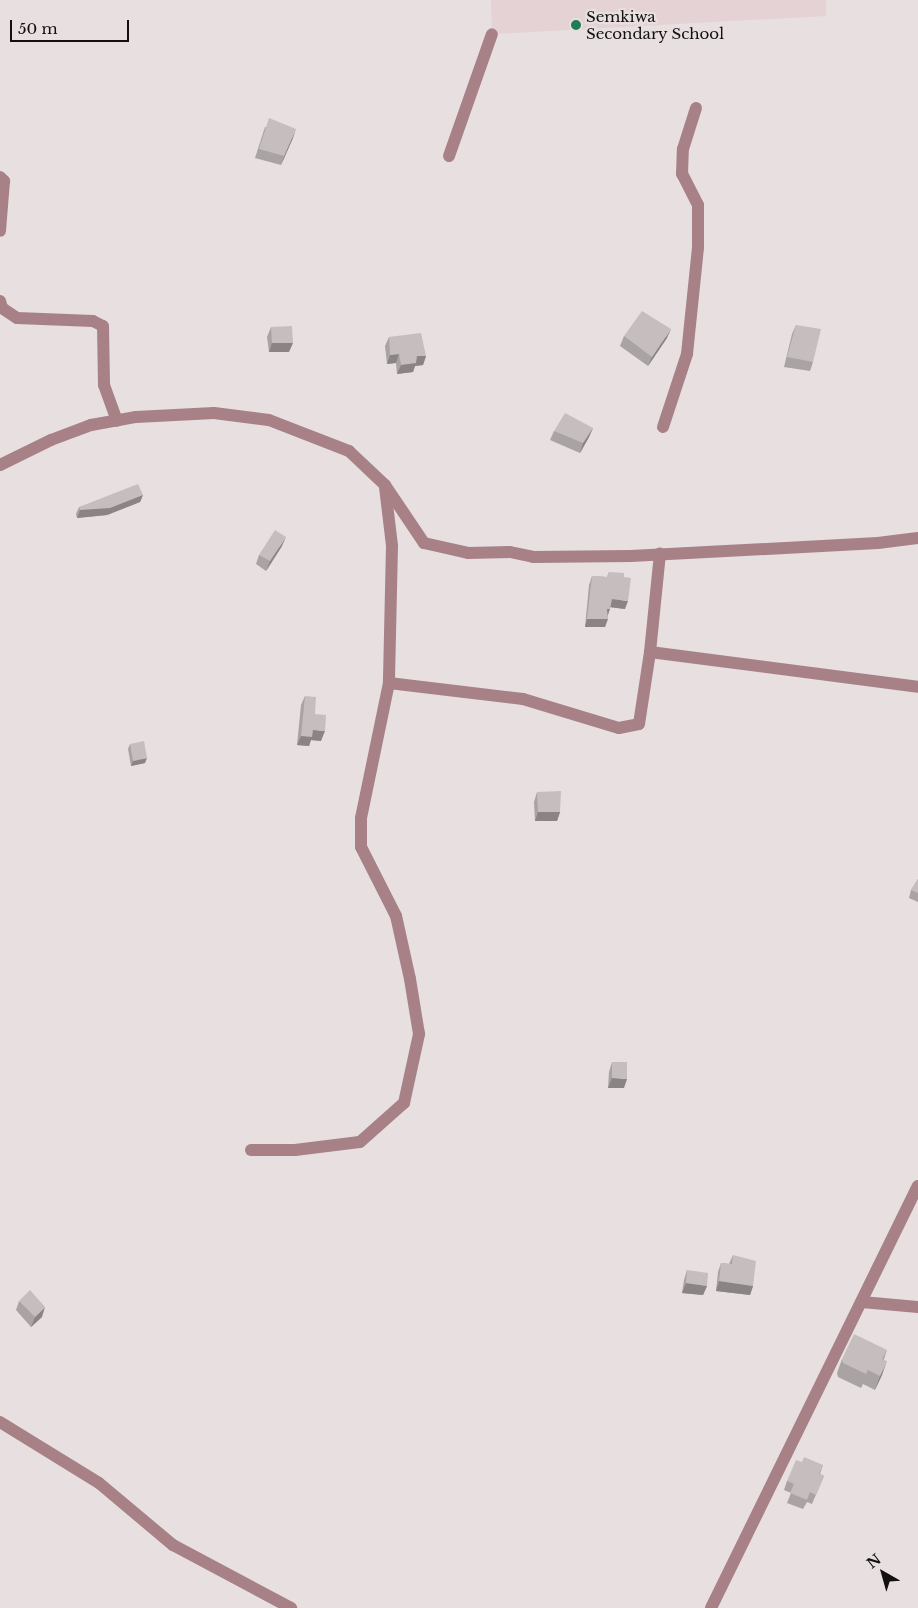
<!DOCTYPE html>
<html>
<head>
<meta charset="utf-8">
<style>
  body { margin:0 }
  #map { position:relative; width:918px; height:1608px; overflow:hidden; background:#e7dfe0; font-family:"Libre Baskerville",serif }
  div>[style] { position:absolute }
  .built>* { inset:0; background:#e4d2d4 }
  .minor>* { height:12px; margin:-6px; padding:0 6px; transform-origin:6px; border-radius:6px; background:#a88186 }
  .wall>* { inset:0; background:#a9a3a3 }
  .shaded-wall>* { inset:0; background:#8a8485 }
  .building>* { inset:0; background:#c5bdbe }
  .dots>* { width:14px; height:14px; translate:-50% -50%; box-sizing:border-box; border:2px solid #e7dfe0; border-radius:50% }
  span { translate:-50% -50%; white-space:nowrap; text-align:center; line-height:1.15; -webkit-text-stroke:4.5px #e7dfe0; paint-order:stroke }
  .poi-label { font-size:15px; color:#121010 }
  .left { translate:0 -50%; text-align:left }
  .north { position:absolute; left:858px; top:1548px; width:50px; height:50px; -webkit-text-stroke:4px #e7dfe0; paint-order:stroke; rotate:322deg; font-size:14px; font-weight:700; line-height:20px; text-align:center; color:#121010 }
  .north::after { content:''; display:block; margin:auto; width:18px; height:22px; background:#121010; clip-path:polygon(50% 0,100% 100%,50% 72%,0 100%) }
  .scale { position:absolute; left:10px; top:20px; width:119px; height:22px; box-sizing:border-box; border:2px solid #121010; border-top:0; padding-left:6px; font-size:15px; line-height:18px; white-space:nowrap; color:#121010; -webkit-text-stroke:4px #e7dfe0; paint-order:stroke }
</style>
</head>
<body>
<div id="map">
  <div class="built">
    <i style="clip-path:polygon(491px 0,826px 0,826px 16px,492px 34px)"></i>
  </div>
  <div class="minor">
    <i style="left:449px;top:156px;width:129px;rotate:-70.6deg"></i>
    <i style="left:0;top:177px;width:6px;rotate:45deg"></i>
    <i style="left:4px;top:181px;width:50px;rotate:94.6deg"></i>
    <i style="left:0;top:301px;width:7px;rotate:74deg"></i>
    <i style="left:2px;top:308px;width:18px;rotate:34deg"></i>
    <i style="left:17px;top:318px;width:76px;rotate:2.3deg"></i>
    <i style="left:93px;top:321px;width:11px;rotate:27deg"></i>
    <i style="left:103px;top:326px;width:59px;rotate:89deg"></i>
    <i style="left:104px;top:385px;width:38px;rotate:70deg"></i>
    <i style="left:663px;top:427px;width:77px;rotate:-71.8deg"></i>
    <i style="left:687px;top:354px;width:108px;rotate:-84.1deg"></i>
    <i style="left:698px;top:247px;width:42px;rotate:-90deg"></i>
    <i style="left:698px;top:205px;width:35px;rotate:-117deg"></i>
    <i style="left:682px;top:174px;width:25px;rotate:-88deg"></i>
    <i style="left:683px;top:149px;width:43px;rotate:-72.4deg"></i>
    <i style="left:0;top:465px;width:57px;rotate:-26.1deg"></i>
    <i style="left:51px;top:440px;width:43px;rotate:-20.6deg"></i>
    <i style="left:91px;top:425px;width:46px;rotate:-10.1deg"></i>
    <i style="left:136px;top:417px;width:78px;rotate:-2.9deg"></i>
    <i style="left:214px;top:413px;width:55px;rotate:7.3deg"></i>
    <i style="left:269px;top:420px;width:86px;rotate:21.2deg"></i>
    <i style="left:349px;top:451px;width:50px;rotate:43.4deg"></i>
    <i style="left:385px;top:485px;width:70px;rotate:56.1deg"></i>
    <i style="left:424px;top:543px;width:45px;rotate:12.8deg"></i>
    <i style="left:468px;top:553px;width:42px;rotate:-1.4deg"></i>
    <i style="left:510px;top:552px;width:24px;rotate:12deg"></i>
    <i style="left:533px;top:557px;width:98px;rotate:-0.6deg"></i>
    <i style="left:631px;top:556px;width:247px;rotate:-3deg"></i>
    <i style="left:878px;top:543px;width:40px;rotate:-7.1deg"></i>
    <i style="left:385px;top:487px;width:59px;rotate:83.2deg"></i>
    <i style="left:392px;top:546px;width:137px;rotate:91.3deg"></i>
    <i style="left:389px;top:683px;width:135px;rotate:6.8deg"></i>
    <i style="left:523px;top:699px;width:100px;rotate:16.8deg"></i>
    <i style="left:619px;top:728px;width:20px;rotate:-11deg"></i>
    <i style="left:639px;top:724px;width:73px;rotate:-81.3deg"></i>
    <i style="left:650px;top:652px;width:270px;rotate:7.4deg"></i>
    <i style="left:650px;top:652px;width:99px;rotate:-84.2deg"></i>
    <i style="left:251px;top:1150px;width:44px"></i>
    <i style="left:295px;top:1150px;width:65px;rotate:-7deg"></i>
    <i style="left:360px;top:1142px;width:59px;rotate:-41.6deg"></i>
    <i style="left:404px;top:1103px;width:71px;rotate:-77.7deg"></i>
    <i style="left:419px;top:1034px;width:56px;rotate:-99.3deg"></i>
    <i style="left:410px;top:979px;width:65px;rotate:-102.5deg"></i>
    <i style="left:396px;top:916px;width:77px;rotate:-116.9deg"></i>
    <i style="left:361px;top:847px;width:29px;rotate:-90deg"></i>
    <i style="left:361px;top:818px;width:138px;rotate:-78.3deg"></i>
    <i style="left:862px;top:1302px;width:56px;rotate:5.1deg"></i>
    <i style="left:0;top:1422px;width:116px;rotate:31.6deg"></i>
    <i style="left:99px;top:1483px;width:97px;rotate:40deg"></i>
    <i style="left:173px;top:1545px;width:134px;rotate:28.1deg"></i>
    <i style="left:711px;top:1608px;width:470px;rotate:-63.9deg"></i>
  </div>
  <div class="wall">
    <i style="clip-path:polygon(265px 127px,293px 138px,281px 165px,255px 158px)"></i>
    <i style="clip-path:polygon(796px 325px,813px 362px,810px 371px,784px 367px,792px 334px)"></i>
    <i style="clip-path:polygon(271px 327px,289px 352px,269px 352px,267px 337px)"></i>
    <i style="clip-path:polygon(624px 336px,667px 338px,648px 366px,620px 346px)"></i>
    <i style="clip-path:polygon(389px 337px,426px 356px,423px 365px,415px 366px,413px 372px,397px 374px,396px 363px,387px 364px,385px 346px)"></i>
    <i style="clip-path:polygon(593px 428px,589px 437px,580px 453px,550px 440px,554px 431px)"></i>
    <i style="clip-path:polygon(143px 495px,140px 502px,107px 515px,77px 518px,76px 514px,79px 507px)"></i>
    <i style="clip-path:polygon(282px 546px,266px 571px,256px 564px,259px 555px)"></i>
    <i style="clip-path:polygon(609px 572px,625px 609px,610px 607px,605px 627px,585px 627px,589px 585px,592px 576px,607px 577px)"></i>
    <i style="clip-path:polygon(305px 696px,315px 714px,321px 741px,311px 740px,309px 746px,297px 745px,301px 705px)"></i>
    <i style="clip-path:polygon(130px 744px,145px 763px,131px 766px,128px 749px)"></i>
    <i style="clip-path:polygon(537px 792px,560px 812px,557px 821px,535px 821px,534px 802px)"></i>
    <i style="clip-path:polygon(918px 879px,918px 902px,909px 898px,911px 890px)"></i>
    <i style="clip-path:polygon(612px 1062px,624px 1088px,608px 1088px,609px 1072px)"></i>
    <i style="clip-path:polygon(733px 1255px,753px 1286px,750px 1295px,716px 1291px,718px 1272px,721px 1263px,729px 1264px)"></i>
    <i style="clip-path:polygon(687px 1270px,707px 1286px,703px 1295px,682px 1293px,684px 1280px)"></i>
    <i style="clip-path:polygon(19px 1301px,42px 1317px,31px 1327px,16px 1310px)"></i>
    <i style="clip-path:polygon(887px 1350px,884px 1359px,882px 1375px,875px 1390px,863px 1384px,861px 1388px,838px 1377px,837px 1373px,842px 1359px)"></i>
    <i style="clip-path:polygon(802px 1462px,823px 1465px,820px 1474px,824px 1476px,812px 1504px,807px 1502px,803px 1509px,787px 1503px,791px 1493px,784px 1490px,787px 1481px)"></i>
  </div>
  <div class="shaded-wall">
    <i style="clip-path:polygon(296px 129px,293px 138px,281px 165px,284px 156px)"></i>
    <i style="clip-path:polygon(671px 329px,667px 338px,648px 366px,652px 357px)"></i>
    <i style="clip-path:polygon(272px 343px,293px 343px,289px 352px,269px 352px)"></i>
    <i style="clip-path:polygon(399px 354px,396px 363px,387px 364px,390px 355px)"></i>
    <i style="clip-path:polygon(417px 356px,426px 356px,423px 365px,415px 366px,413px 372px,397px 374px,401px 365px)"></i>
    <i style="clip-path:polygon(593px 428px,589px 437px,580px 453px,583px 443px)"></i>
    <i style="clip-path:polygon(143px 495px,140px 502px,107px 515px,77px 518px,80px 510px)"></i>
    <i style="clip-path:polygon(286px 537px,282px 546px,266px 571px,270px 561px)"></i>
    <i style="clip-path:polygon(612px 599px,628px 601px,625px 609px,609px 607px)"></i>
    <i style="clip-path:polygon(607px 609px,610px 609px,607px 617px)"></i>
    <i style="clip-path:polygon(587px 619px,608px 619px,605px 627px,585px 627px)"></i>
    <i style="clip-path:polygon(313px 730px,325px 731px,321px 741px,311px 740px,309px 746px,297px 745px,301px 736px)"></i>
    <i style="clip-path:polygon(147px 758px,145px 763px,131px 766px,133px 761px)"></i>
    <i style="clip-path:polygon(538px 812px,560px 812px,557px 821px,535px 821px)"></i>
    <i style="clip-path:polygon(612px 1078px,627px 1079px,624px 1088px,608px 1088px)"></i>
    <i style="clip-path:polygon(719px 1281px,753px 1286px,750px 1295px,716px 1291px)"></i>
    <i style="clip-path:polygon(686px 1283px,707px 1286px,703px 1295px,682px 1293px)"></i>
    <i style="clip-path:polygon(45px 1307px,42px 1317px,31px 1327px,35px 1317px)"></i>
    <i style="clip-path:polygon(887px 1361px,882px 1375px,875px 1390px,880px 1376px)"></i>
  </div>
  <div class="building">
    <i style="clip-path:polygon(269px 118px,296px 129px,284px 156px,259px 149px)"></i>
    <i style="clip-path:polygon(642px 311px,671px 329px,652px 357px,624px 336px)"></i>
    <i style="clip-path:polygon(796px 325px,821px 329px,813px 362px,787px 357px)"></i>
    <i style="clip-path:polygon(292px 326px,293px 343px,272px 343px,271px 327px)"></i>
    <i style="clip-path:polygon(421px 333px,426px 356px,417px 356px,416px 363px,401px 365px,399px 354px,390px 355px,389px 337px)"></i>
    <i style="clip-path:polygon(565px 413px,593px 428px,583px 443px,554px 431px)"></i>
    <i style="clip-path:polygon(138px 484px,143px 495px,110px 508px,80px 510px,79px 507px)"></i>
    <i style="clip-path:polygon(275px 530px,286px 537px,270px 561px,259px 555px)"></i>
    <i style="clip-path:polygon(609px 572px,624px 573px,624px 577px,631px 578px,628px 601px,612px 599px,610px 609px,607px 609px,608px 619px,587px 619px,592px 576px,607px 577px)"></i>
    <i style="clip-path:polygon(305px 696px,316px 697px,315px 714px,326px 715px,325px 731px,313px 730px,312px 737px,301px 736px)"></i>
    <i style="clip-path:polygon(144px 741px,147px 758px,133px 761px,130px 744px)"></i>
    <i style="clip-path:polygon(561px 791px,560px 812px,538px 812px,537px 792px)"></i>
    <i style="clip-path:polygon(918px 879px,918px 893px,911px 890px)"></i>
    <i style="clip-path:polygon(612px 1062px,627px 1062px,627px 1079px,612px 1078px)"></i>
    <i style="clip-path:polygon(733px 1255px,756px 1261px,753px 1286px,719px 1281px,721px 1263px,732px 1264px)"></i>
    <i style="clip-path:polygon(687px 1270px,708px 1273px,707px 1286px,686px 1283px)"></i>
    <i style="clip-path:polygon(30px 1290px,45px 1307px,35px 1317px,19px 1301px)"></i>
    <i style="clip-path:polygon(854px 1334px,887px 1350px,882px 1359px,887px 1361px,880px 1376px,868px 1370px,866px 1374px,843px 1363px,842px 1359px)"></i>
    <i style="clip-path:polygon(804px 1457px,823px 1465px,819px 1474px,824px 1476px,816px 1495px,810px 1492px,807px 1500px,790px 1493px,794px 1484px,787px 1481px,796px 1460px,802px 1462px)"></i>
  </div>
  <div class="dots">
    <i style="left:576px;top:25px;background:#1e7d54"></i>
  </div>
  <div class="poi-label">
    <span class="left" style="left:586px;top:25px">Semkiwa<br>Secondary School</span>
  </div>
  <div class="north">N</div>
  <div class="scale">50 m</div>
</div>
</body>
</html>
